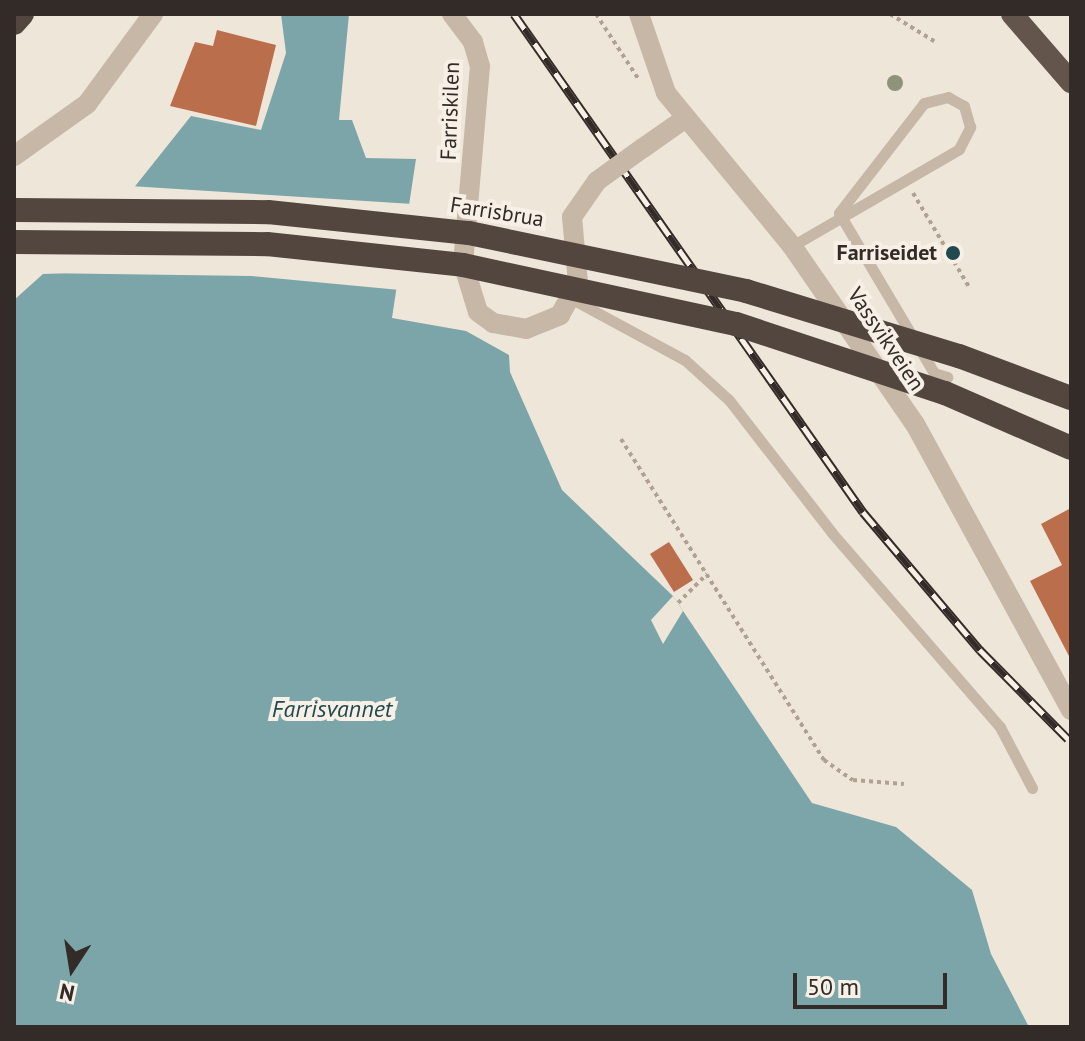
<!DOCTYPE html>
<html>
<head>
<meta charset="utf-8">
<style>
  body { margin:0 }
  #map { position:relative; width:1085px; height:1041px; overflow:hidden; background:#efe6da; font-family:"PT Sans",sans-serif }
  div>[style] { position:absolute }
  .water>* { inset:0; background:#7ca5a9 }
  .pier>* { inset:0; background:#efe6da }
  .building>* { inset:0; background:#bb6e4c }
  .path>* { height:4px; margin-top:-2px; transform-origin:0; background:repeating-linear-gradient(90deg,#b1a192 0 4px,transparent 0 8px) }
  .service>* { height:11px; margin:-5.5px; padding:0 5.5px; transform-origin:5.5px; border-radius:5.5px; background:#c6b7a7 }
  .minor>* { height:20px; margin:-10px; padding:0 10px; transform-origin:10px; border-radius:10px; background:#c6b7a7 }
  .tertiary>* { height:20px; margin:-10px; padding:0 10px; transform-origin:10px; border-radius:10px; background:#c6b7a7 }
  .trunk>* { height:22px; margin:-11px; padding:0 11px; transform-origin:11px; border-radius:11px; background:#64554c }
  .motorway>* { height:24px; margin:-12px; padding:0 12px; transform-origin:12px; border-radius:12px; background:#53463f }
  .rail>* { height:9px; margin-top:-4.5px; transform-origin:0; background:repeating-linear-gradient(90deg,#f7f0e6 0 18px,#332b27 0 36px); box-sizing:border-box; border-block:2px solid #332b27 }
  .minor-bridge>* { height:20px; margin:-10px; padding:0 10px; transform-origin:10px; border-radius:10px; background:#c6b7a7 }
  .motorway-bridge>* { height:24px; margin:-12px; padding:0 12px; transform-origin:12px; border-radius:12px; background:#53463f }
  .trees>* { width:16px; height:16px; margin:-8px; border-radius:50%; background:#8f937b }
  .dots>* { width:22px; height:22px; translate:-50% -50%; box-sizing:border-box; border:4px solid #f7f0e6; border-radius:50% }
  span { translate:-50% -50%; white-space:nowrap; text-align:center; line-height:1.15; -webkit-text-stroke:8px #f7f0e6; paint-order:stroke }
  .street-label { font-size:22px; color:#332b27 }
  .poi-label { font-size:22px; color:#332b27; font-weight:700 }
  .right { translate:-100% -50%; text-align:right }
  .water-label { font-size:24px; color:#214a50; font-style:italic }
  .frame { position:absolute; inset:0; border:16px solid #332b27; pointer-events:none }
  .north { position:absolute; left:32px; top:929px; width:80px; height:80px; -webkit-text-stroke:6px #f7f0e6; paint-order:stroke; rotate:192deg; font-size:22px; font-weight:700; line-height:32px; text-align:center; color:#332b27 }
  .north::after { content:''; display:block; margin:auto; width:28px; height:36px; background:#332b27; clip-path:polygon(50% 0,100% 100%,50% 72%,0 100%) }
  .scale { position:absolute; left:793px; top:973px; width:154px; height:36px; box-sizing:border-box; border:4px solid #332b27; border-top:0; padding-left:10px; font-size:24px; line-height:28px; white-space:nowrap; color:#332b27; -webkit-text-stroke:6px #f7f0e6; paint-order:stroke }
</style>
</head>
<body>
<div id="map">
  <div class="water">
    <i style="clip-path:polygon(281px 14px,349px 14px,339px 120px,352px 120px,366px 158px,416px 159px,392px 318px,466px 331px,509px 355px,510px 372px,562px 490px,673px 596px,812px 803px,896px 827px,972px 890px,991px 954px,1029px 1027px,14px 1027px,14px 300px,43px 274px,66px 273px,191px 116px,261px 130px,286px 53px)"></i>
  </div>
  <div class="pier">
    <i style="clip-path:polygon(130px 186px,413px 204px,400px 290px,252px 276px,38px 273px,64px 269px)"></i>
    <i style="clip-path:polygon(673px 596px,683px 611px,663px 644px,651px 620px)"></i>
  </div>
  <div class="building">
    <i style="clip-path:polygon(217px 30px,276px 45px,256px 126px,170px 106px,195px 42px,213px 46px)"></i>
    <i style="clip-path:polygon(1071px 508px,1071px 660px,1030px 581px,1062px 565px,1041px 524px)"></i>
    <i style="clip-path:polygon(669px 542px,693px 580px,674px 592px,650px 554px)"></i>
  </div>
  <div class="path">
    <i style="left:596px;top:14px;width:79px;rotate:56.9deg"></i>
    <i style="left:890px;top:14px;width:52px;rotate:31.5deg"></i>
    <i style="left:913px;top:193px;width:109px;rotate:59.2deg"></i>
    <i style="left:621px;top:439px;width:380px;rotate:57.7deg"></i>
    <i style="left:824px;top:760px;width:35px;rotate:35deg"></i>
    <i style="left:853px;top:780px;width:51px;rotate:4.5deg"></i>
    <i style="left:678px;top:603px;width:41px;rotate:-45deg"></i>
  </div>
  <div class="service">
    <i style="left:839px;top:213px;width:186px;rotate:59.3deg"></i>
    <i style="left:934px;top:373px;width:14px;rotate:17deg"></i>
    <i style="left:792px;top:246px;width:193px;rotate:-30.1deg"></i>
    <i style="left:959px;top:149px;width:25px;rotate:-63deg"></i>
    <i style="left:970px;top:127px;width:22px;rotate:-106deg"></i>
    <i style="left:964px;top:106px;width:18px;rotate:-151deg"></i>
    <i style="left:948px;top:97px;width:25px;rotate:166deg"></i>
    <i style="left:924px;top:103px;width:139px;rotate:127.7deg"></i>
    <i style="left:572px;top:299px;width:128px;rotate:28.4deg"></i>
    <i style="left:685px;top:360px;width:59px;rotate:42.3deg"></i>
    <i style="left:729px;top:400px;width:168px;rotate:52.2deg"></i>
    <i style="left:832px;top:533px;width:257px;rotate:49.1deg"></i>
    <i style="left:1000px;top:727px;width:69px;rotate:62.3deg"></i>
  </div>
  <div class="minor">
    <i style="left:452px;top:14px;width:35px;rotate:53deg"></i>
    <i style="left:473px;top:42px;width:25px;rotate:74deg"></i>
    <i style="left:480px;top:66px;width:198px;rotate:94.9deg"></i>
    <i style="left:463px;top:263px;width:51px;rotate:73deg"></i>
    <i style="left:478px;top:312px;width:19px;rotate:36deg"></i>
    <i style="left:493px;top:323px;width:34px;rotate:10deg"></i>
    <i style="left:526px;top:329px;width:37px;rotate:-22deg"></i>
    <i style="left:560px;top:315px;width:37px;rotate:-61deg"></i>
    <i style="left:578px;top:283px;width:66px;rotate:-95.2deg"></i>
    <i style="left:572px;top:217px;width:44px;rotate:-55.2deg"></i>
    <i style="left:643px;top:148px;width:49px;rotate:-35deg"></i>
    <i style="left:14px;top:156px;width:90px;rotate:-35.5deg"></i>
    <i style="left:87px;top:104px;width:112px;rotate:-53.7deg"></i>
  </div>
  <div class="tertiary">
    <i style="left:639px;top:14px;width:83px;rotate:71.1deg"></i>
    <i style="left:666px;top:93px;width:198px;rotate:50.5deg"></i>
    <i style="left:792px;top:246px;width:216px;rotate:55.4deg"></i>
    <i style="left:915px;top:424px;width:326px;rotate:61.4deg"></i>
  </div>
  <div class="trunk">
    <i style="left:1012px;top:14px;width:90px;rotate:49.1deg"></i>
  </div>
  <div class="motorway">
    <i style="left:14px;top:23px;width:12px;rotate:-48deg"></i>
    <i style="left:959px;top:356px;width:120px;rotate:20.6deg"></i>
    <i style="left:945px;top:393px;width:137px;rotate:23.6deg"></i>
  </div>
  <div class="rail">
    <i style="left:514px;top:14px;width:608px;rotate:54.98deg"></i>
    <i style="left:863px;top:512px;width:181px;rotate:49.7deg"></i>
    <i style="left:980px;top:650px;width:125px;rotate:45.3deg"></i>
  </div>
  <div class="minor-bridge">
    <i style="left:597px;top:181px;width:57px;rotate:-35.7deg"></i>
  </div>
  <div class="motorway-bridge">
    <i style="left:14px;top:210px;width:254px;rotate:0.5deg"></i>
    <i style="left:268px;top:212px;width:202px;rotate:6deg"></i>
    <i style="left:469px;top:233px;width:283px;rotate:11.8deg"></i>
    <i style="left:746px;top:291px;width:223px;rotate:17deg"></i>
    <i style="left:14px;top:242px;width:253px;rotate:0.5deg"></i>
    <i style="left:267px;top:244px;width:197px;rotate:6.1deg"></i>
    <i style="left:463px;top:265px;width:279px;rotate:12.2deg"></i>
    <i style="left:736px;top:324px;width:220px;rotate:18.3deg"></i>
  </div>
  <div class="trees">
    <i style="left:895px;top:83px"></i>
  </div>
  <div class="dots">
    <i style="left:953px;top:253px;background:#214a50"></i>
  </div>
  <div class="street-label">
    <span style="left:450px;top:111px;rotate:-88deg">Farriskilen</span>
    <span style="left:497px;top:212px;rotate:9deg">Farrisbrua</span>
    <span style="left:886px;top:339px;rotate:56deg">Vassvikveien</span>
  </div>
  <div class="poi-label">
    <span class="right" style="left:937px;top:253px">Farriseidet</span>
  </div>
  <div class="water-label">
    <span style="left:332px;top:709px">Farrisvannet</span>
  </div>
  <div class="frame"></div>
  <div class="north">N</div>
  <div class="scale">50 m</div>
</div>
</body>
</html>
